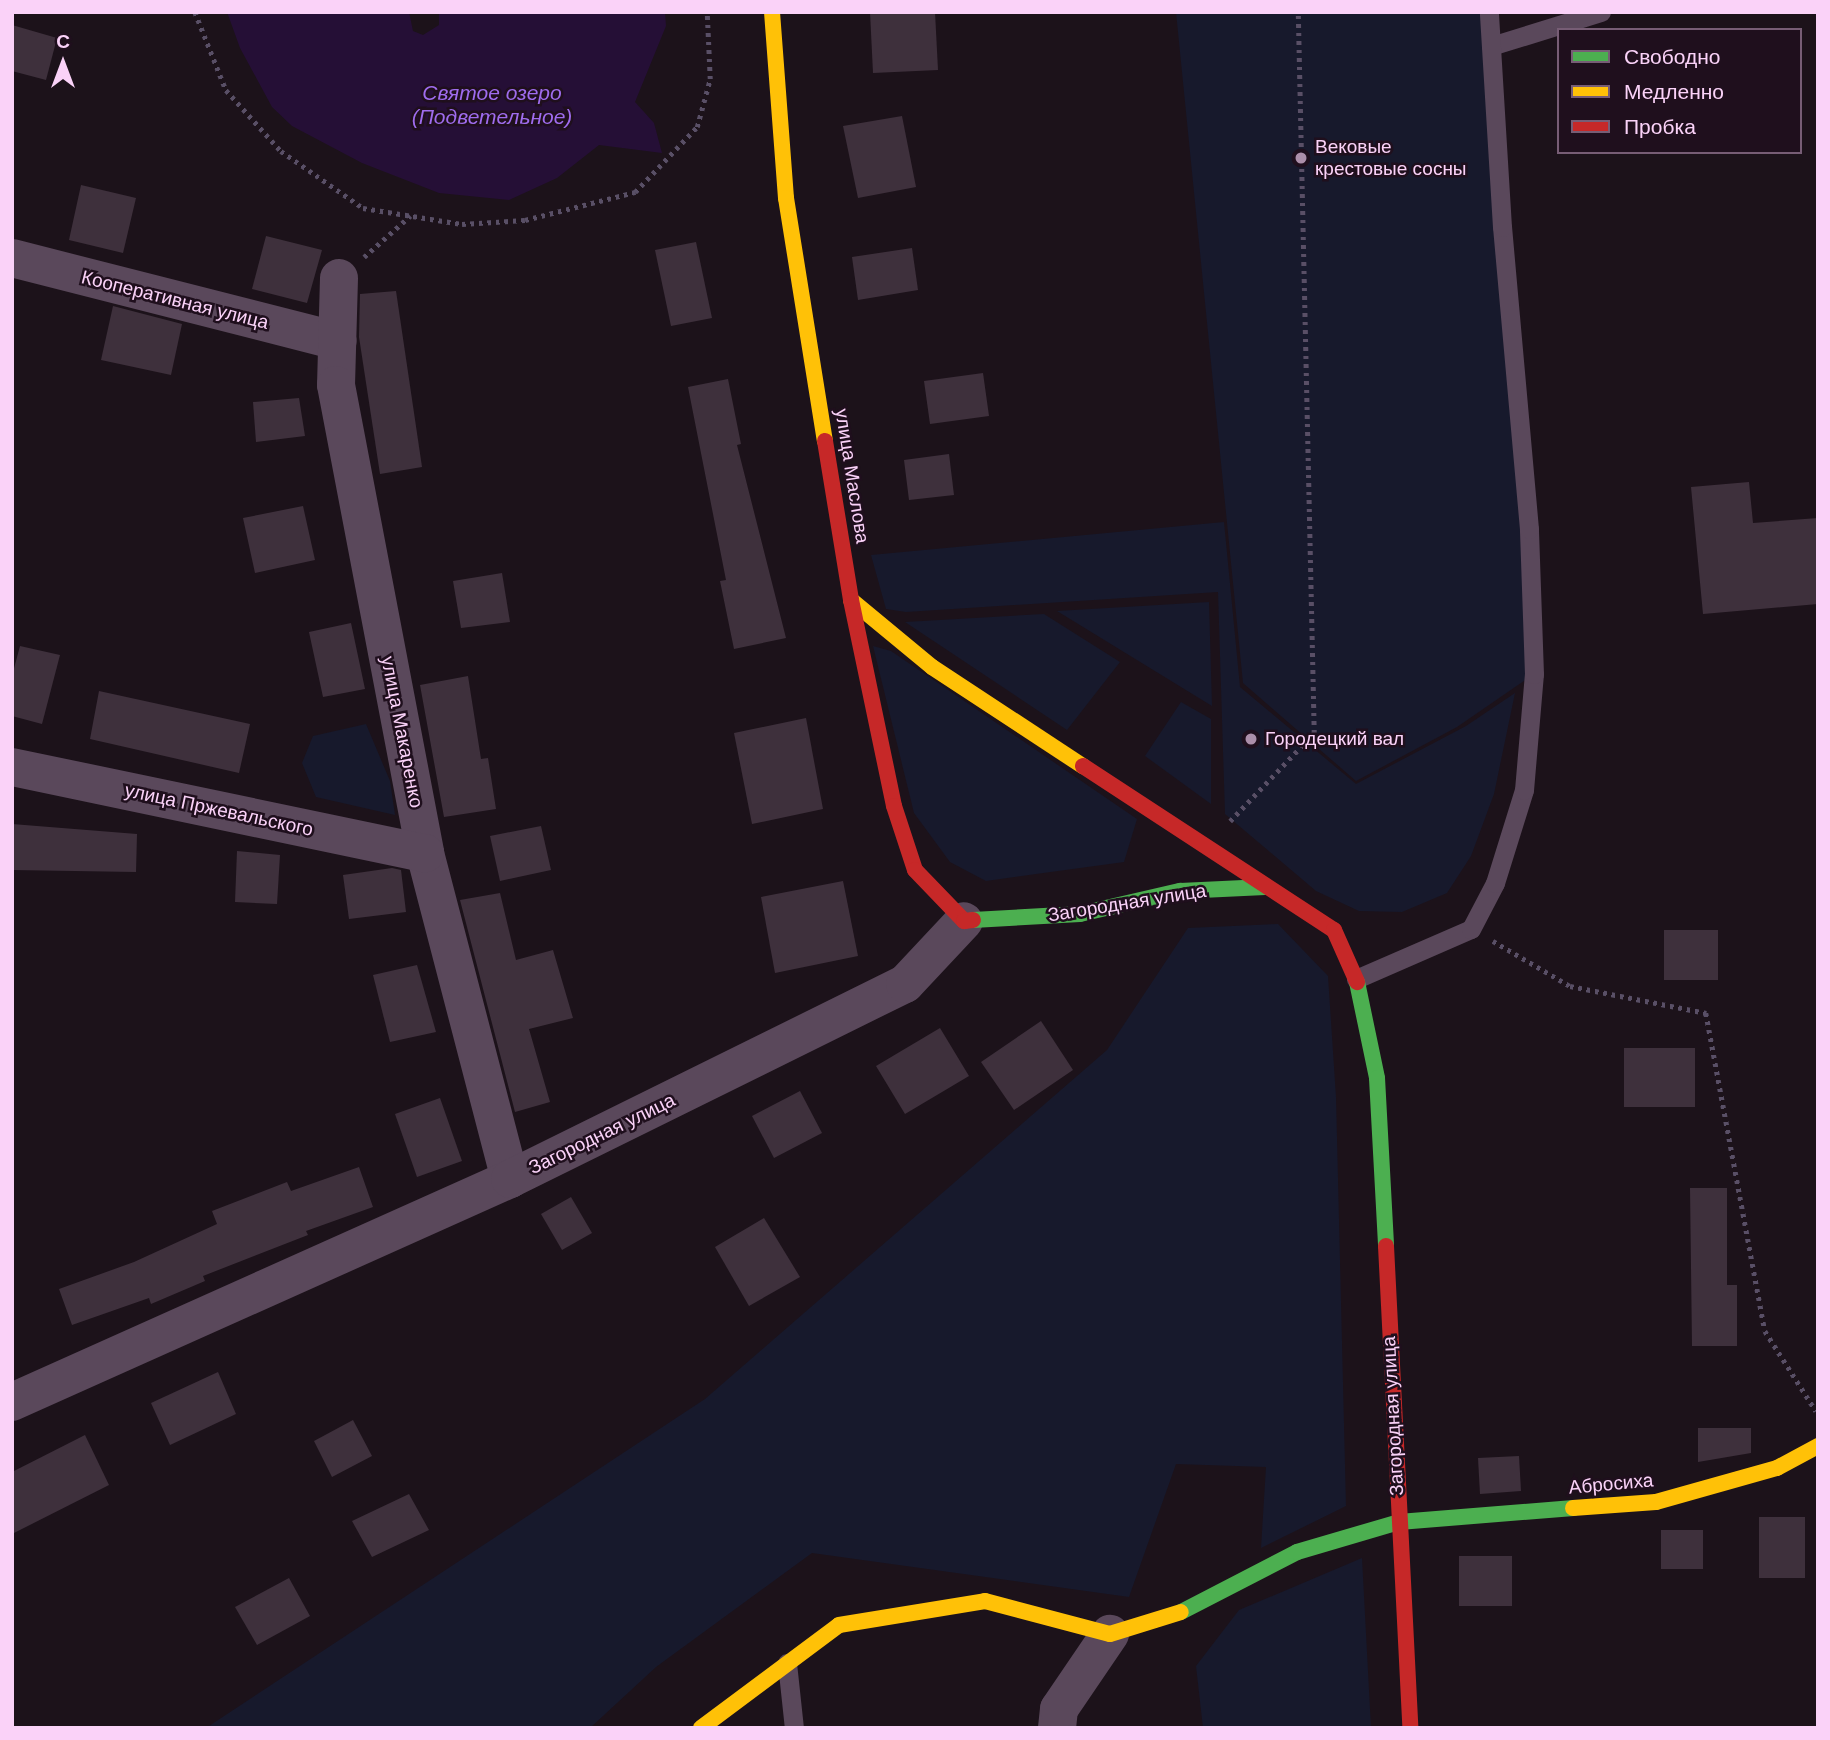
<!DOCTYPE html>
<html>
<head>
<meta charset="utf-8">
<style>
  body { margin:0 }
  #map { position:relative; width:1830px; height:1740px; overflow:hidden; background:#1c121a; font-family:Arial,sans-serif }
  div>[style] { position:absolute }
  .green>* { inset:0; background:#17192c }
  .water>* { inset:0; background:#250f36 }
  .building>* { inset:0; background:#3e303c }
  .path>* { height:4.5px; margin-top:-2.25px; transform-origin:0; background:repeating-linear-gradient(90deg,#594f66 0 3.5px,transparent 0 8.5px) }
  .lane>* { height:19px; margin:-9.5px; padding:0 9.5px; transform-origin:9.5px; border-radius:9.5px; background:#5a485b }
  .street>* { height:38px; margin:-19px; padding:0 19px; transform-origin:19px; border-radius:19px; background:#5a485b }
  .fast>* { height:16px; margin:-8px; padding:0 8px; transform-origin:8px; border-radius:8px; background:#4caf50 }
  .slow>* { height:16px; margin:-8px; padding:0 8px; transform-origin:8px; border-radius:8px; background:#ffc107 }
  .jam>* { height:16px; margin:-8px; padding:0 8px; transform-origin:8px; border-radius:8px; background:#c62828 }
  .dots>* { width:19px; height:19px; translate:-50% -50%; box-sizing:border-box; border:4px solid #1f0f1d; border-radius:50% }
  span { translate:-50% -50%; white-space:nowrap; text-align:center; line-height:1.15; -webkit-text-stroke:5px #1f0f1d; paint-order:stroke }
  .poi-label { font-size:19px; color:#fad2f8 }
  .left { translate:0 -50%; text-align:left }
  .street-label { font-size:19px; color:#fad2f8 }
  .water-label { font-size:21px; color:#9f6cee; font-style:italic }
  .frame { position:absolute; inset:0; border:14px solid #fad2f8; pointer-events:none }
  .legend { position:absolute; left:1557px; top:28px; width:245px; height:126px; box-sizing:border-box; background:#1f0f1d; border:2px solid #775d75; margin:0; padding:9px 12px; list-style:none; font-size:21px; color:#fad2f8 }
  .legend li { display:flex; align-items:center; gap:14px; height:35px }
  .legend b { width:35px; border:2px solid #775d75 }
  .north { position:absolute; left:28px; top:28px; width:70px; height:70px; -webkit-text-stroke:5px #1f0f1d; paint-order:stroke; rotate:0deg; font-size:19px; font-weight:700; line-height:28px; text-align:center; color:#fad2f8 }
  .north::after { content:''; display:block; margin:auto; width:24px; height:32px; background:#fad2f8; clip-path:polygon(50% 0,100% 100%,50% 72%,0 100%) }
</style>
</head>
<body>
<div id="map">
  <div class="green">
    <i style="clip-path:polygon(1176px 12px,1489px 12px,1534px 674px,1457px 727px,1356px 781px,1243px 683px)"></i>
    <i style="clip-path:polygon(1224px 522px,1240px 687px,1356px 784px,1466px 726px,1515px 693px,1494px 794px,1471px 856px,1447px 893px,1402px 912px,1359px 911px,1316px 891px,1225px 814px,1218px 592px,906px 612px,886px 609px,871px 555px)"></i>
    <i style="clip-path:polygon(1209px 602px,1212px 706px,1057px 611px)"></i>
    <i style="clip-path:polygon(1044px 614px,1120px 662px,1067px 730px,905px 622px)"></i>
    <i style="clip-path:polygon(873px 646px,891px 651px,1137px 819px,1124px 862px,986px 881px,950px 862px,914px 813px)"></i>
    <i style="clip-path:polygon(1181px 702px,1211px 719px,1211px 804px,1145px 756px)"></i>
    <i style="clip-path:polygon(366px 724px,390px 781px,395px 815px,316px 797px,302px 763px,313px 736px)"></i>
    <i style="clip-path:polygon(1278px 924px,1328px 976px,1336px 1097px,1346px 1506px,1261px 1548px,1266px 1467px,1176px 1464px,1129px 1597px,812px 1553px,656px 1667px,590px 1728px,206px 1728px,705px 1399px,1107px 1050px,1188px 928px)"></i>
    <i style="clip-path:polygon(1362px 1558px,1371px 1728px,1203px 1728px,1196px 1666px,1239px 1610px)"></i>
  </div>
  <div class="water">
    <i style="clip-path:polygon(227px 12px,409px 12px,413px 31px,423px 35px,439px 25px,439px 12px,665px 12px,666px 26px,635px 102px,654px 123px,662px 153px,599px 145px,557px 178px,509px 200px,439px 193px,362px 163px,292px 126px,272px 107px,240px 48px)"></i>
  </div>
  <div class="building">
    <i style="clip-path:polygon(870px 12px,935px 12px,938px 70px,873px 73px)"></i>
    <i style="clip-path:polygon(12px 25px,57px 38px,46px 80px,12px 71px)"></i>
    <i style="clip-path:polygon(902px 116px,916px 187px,858px 198px,843px 126px)"></i>
    <i style="clip-path:polygon(81px 185px,136px 198px,123px 253px,69px 240px)"></i>
    <i style="clip-path:polygon(266px 236px,322px 250px,307px 303px,252px 289px)"></i>
    <i style="clip-path:polygon(696px 242px,712px 318px,671px 326px,655px 250px)"></i>
    <i style="clip-path:polygon(912px 248px,918px 290px,858px 300px,852px 257px)"></i>
    <i style="clip-path:polygon(396px 291px,422px 467px,380px 474px,359px 337px,360px 294px)"></i>
    <i style="clip-path:polygon(113px 306px,182px 324px,171px 375px,101px 360px)"></i>
    <i style="clip-path:polygon(983px 373px,989px 416px,930px 424px,924px 381px)"></i>
    <i style="clip-path:polygon(728px 379px,741px 444px,737px 445px,786px 638px,734px 649px,720px 581px,726px 580px,688px 387px)"></i>
    <i style="clip-path:polygon(299px 398px,305px 436px,256px 442px,253px 402px)"></i>
    <i style="clip-path:polygon(949px 454px,954px 495px,909px 500px,904px 460px)"></i>
    <i style="clip-path:polygon(1749px 482px,1753px 523px,1818px 518px,1818px 604px,1703px 614px,1691px 487px)"></i>
    <i style="clip-path:polygon(303px 506px,315px 560px,255px 573px,243px 518px)"></i>
    <i style="clip-path:polygon(502px 573px,510px 622px,461px 628px,453px 581px)"></i>
    <i style="clip-path:polygon(351px 623px,365px 689px,323px 697px,309px 632px)"></i>
    <i style="clip-path:polygon(20px 646px,60px 655px,42px 724px,12px 716px,12px 676px)"></i>
    <i style="clip-path:polygon(468px 676px,481px 759px,488px 758px,496px 809px,444px 817px,420px 685px)"></i>
    <i style="clip-path:polygon(99px 691px,250px 724px,239px 773px,90px 739px)"></i>
    <i style="clip-path:polygon(806px 718px,823px 809px,752px 824px,734px 733px)"></i>
    <i style="clip-path:polygon(12px 824px,137px 834px,136px 872px,12px 870px)"></i>
    <i style="clip-path:polygon(541px 826px,551px 870px,500px 881px,490px 836px)"></i>
    <i style="clip-path:polygon(237px 851px,280px 855px,277px 904px,235px 902px)"></i>
    <i style="clip-path:polygon(392px 868px,401px 870px,406px 912px,349px 919px,343px 875px)"></i>
    <i style="clip-path:polygon(843px 881px,858px 956px,775px 973px,761px 897px)"></i>
    <i style="clip-path:polygon(500px 893px,516px 960px,553px 950px,573px 1018px,529px 1029px,550px 1102px,515px 1112px,460px 900px)"></i>
    <i style="clip-path:polygon(1664px 930px,1718px 930px,1718px 980px,1664px 980px)"></i>
    <i style="clip-path:polygon(417px 965px,436px 1032px,390px 1042px,373px 975px)"></i>
    <i style="clip-path:polygon(1041px 1021px,1073px 1070px,1014px 1110px,981px 1062px)"></i>
    <i style="clip-path:polygon(940px 1028px,969px 1076px,905px 1114px,876px 1066px)"></i>
    <i style="clip-path:polygon(1624px 1048px,1695px 1048px,1695px 1107px,1624px 1107px)"></i>
    <i style="clip-path:polygon(800px 1091px,822px 1133px,774px 1158px,752px 1116px)"></i>
    <i style="clip-path:polygon(440px 1098px,462px 1161px,417px 1177px,395px 1114px)"></i>
    <i style="clip-path:polygon(359px 1167px,373px 1207px,306px 1231px,308px 1235px,203px 1276px,205px 1281px,151px 1304px,149px 1298px,72px 1325px,59px 1289px,134px 1262px,217px 1224px,212px 1211px,287px 1182px,291px 1191px)"></i>
    <i style="clip-path:polygon(1690px 1188px,1727px 1188px,1727px 1285px,1737px 1285px,1737px 1346px,1692px 1346px)"></i>
    <i style="clip-path:polygon(571px 1197px,592px 1233px,562px 1250px,541px 1214px)"></i>
    <i style="clip-path:polygon(764px 1218px,800px 1277px,749px 1306px,715px 1247px)"></i>
    <i style="clip-path:polygon(218px 1372px,236px 1414px,170px 1445px,151px 1403px)"></i>
    <i style="clip-path:polygon(353px 1420px,372px 1456px,332px 1477px,314px 1441px)"></i>
    <i style="clip-path:polygon(1698px 1428px,1751px 1428px,1751px 1453px,1698px 1462px)"></i>
    <i style="clip-path:polygon(85px 1435px,109px 1485px,12px 1534px,12px 1472px)"></i>
    <i style="clip-path:polygon(1519px 1456px,1521px 1491px,1480px 1494px,1478px 1458px)"></i>
    <i style="clip-path:polygon(409px 1494px,429px 1530px,372px 1557px,352px 1521px)"></i>
    <i style="clip-path:polygon(1759px 1517px,1805px 1517px,1805px 1578px,1759px 1578px)"></i>
    <i style="clip-path:polygon(1661px 1530px,1703px 1530px,1703px 1569px,1661px 1569px)"></i>
    <i style="clip-path:polygon(1459px 1556px,1512px 1556px,1512px 1606px,1459px 1606px)"></i>
    <i style="clip-path:polygon(289px 1578px,310px 1616px,257px 1645px,235px 1607px)"></i>
  </div>
  <div class="path">
    <i style="left:195px;top:12px;width:84px;rotate:68.3deg"></i>
    <i style="left:226px;top:90px;width:82px;rotate:48deg"></i>
    <i style="left:281px;top:151px;width:100px;rotate:34.8deg"></i>
    <i style="left:363px;top:208px;width:100px;rotate:9.2deg"></i>
    <i style="left:462px;top:224px;width:63px;rotate:-3.6deg"></i>
    <i style="left:525px;top:220px;width:114px;rotate:-14.3deg"></i>
    <i style="left:635px;top:192px;width:90px;rotate:-46.4deg"></i>
    <i style="left:697px;top:127px;width:50px;rotate:-74.8deg"></i>
    <i style="left:710px;top:79px;width:67px;rotate:-92.6deg"></i>
    <i style="left:364px;top:257px;width:62px;rotate:-41.7deg"></i>
    <i style="left:1230px;top:821px;width:122px;rotate:-46.3deg"></i>
    <i style="left:1314px;top:733px;width:721px;rotate:-91.27deg"></i>
    <i style="left:1493px;top:941px;width:89px;rotate:30.3deg"></i>
    <i style="left:1570px;top:986px;width:139px;rotate:11.2deg"></i>
    <i style="left:1706px;top:1013px;width:323px;rotate:79.5deg"></i>
    <i style="left:1765px;top:1331px;width:95px;rotate:57.5deg"></i>
  </div>
  <div class="lane">
    <i style="left:1491px;top:46px;width:115px;rotate:-17.2deg"></i>
    <i style="left:1356px;top:979px;width:125px;rotate:-23.5deg"></i>
    <i style="left:1471px;top:929px;width:52px;rotate:-62.4deg"></i>
    <i style="left:1495px;top:883px;width:97px;rotate:-72.7deg"></i>
    <i style="left:1524px;top:790px;width:116px;rotate:-85.1deg"></i>
    <i style="left:1534px;top:674px;width:145px;rotate:-92deg"></i>
    <i style="left:1529px;top:529px;width:303px;rotate:-95.1deg"></i>
    <i style="left:1502px;top:227px;width:215px;rotate:-93.5deg"></i>
    <i style="left:787px;top:1663px;width:65px;rotate:83.9deg"></i>
  </div>
  <div class="street">
    <i style="left:12px;top:258px;width:336px;rotate:14.3deg"></i>
    <i style="left:339px;top:278px;width:107px;rotate:91.6deg"></i>
    <i style="left:336px;top:385px;width:476px;rotate:79.2deg"></i>
    <i style="left:425px;top:853px;width:337px;rotate:75.4deg"></i>
    <i style="left:12px;top:767px;width:422px;rotate:11.8deg"></i>
    <i style="left:12px;top:1402px;width:546px;rotate:-24.12deg"></i>
    <i style="left:510px;top:1179px;width:441px;rotate:-26.3deg"></i>
    <i style="left:905px;top:984px;width:86px;rotate:-46.9deg"></i>
    <i style="left:1057px;top:1728px;width:19px;rotate:-84deg"></i>
    <i style="left:1059px;top:1709px;width:91px;rotate:-55.8deg"></i>
  </div>
  <div class="fast">
    <i style="left:973px;top:920px;width:107px;rotate:-3.2deg"></i>
    <i style="left:1080px;top:914px;width:103px;rotate:-13deg"></i>
    <i style="left:1180px;top:891px;width:85px;rotate:-2.7deg"></i>
    <i style="left:1357px;top:982px;width:98px;rotate:78.2deg"></i>
    <i style="left:1377px;top:1078px;width:168px;rotate:86.9deg"></i>
    <i style="left:1181px;top:1612px;width:131px;rotate:-27.3deg"></i>
    <i style="left:1297px;top:1552px;width:106px;rotate:-16.4deg"></i>
    <i style="left:1399px;top:1522px;width:175px;rotate:-4.6deg"></i>
  </div>
  <div class="slow">
    <i style="left:772px;top:12px;width:187px;rotate:85.7deg"></i>
    <i style="left:786px;top:198px;width:246px;rotate:80.9deg"></i>
    <i style="left:851px;top:600px;width:105px;rotate:39.6deg"></i>
    <i style="left:932px;top:667px;width:181px;rotate:33.3deg"></i>
    <i style="left:1573px;top:1508px;width:83px;rotate:-4.1deg"></i>
    <i style="left:1656px;top:1502px;width:126px;rotate:-15.7deg"></i>
    <i style="left:1777px;top:1468px;width:47px;rotate:-28.2deg"></i>
    <i style="left:701px;top:1728px;width:172px;rotate:-36.7deg"></i>
    <i style="left:839px;top:1625px;width:148px;rotate:-9.3deg"></i>
    <i style="left:985px;top:1601px;width:129px;rotate:14.8deg"></i>
    <i style="left:1110px;top:1634px;width:74px;rotate:-17.2deg"></i>
  </div>
  <div class="jam">
    <i style="left:825px;top:441px;width:161px;rotate:80.7deg"></i>
    <i style="left:851px;top:600px;width:210px;rotate:78.2deg"></i>
    <i style="left:894px;top:806px;width:67px;rotate:71.8deg"></i>
    <i style="left:915px;top:870px;width:71px;rotate:46.1deg"></i>
    <i style="left:964px;top:921px;width:9px;rotate:-6deg"></i>
    <i style="left:1083px;top:766px;width:300px;rotate:33.2deg"></i>
    <i style="left:1334px;top:930px;width:57px;rotate:66.1deg"></i>
    <i style="left:1386px;top:1246px;width:483px;rotate:87.1deg"></i>
  </div>
  <div class="dots">
    <i style="left:1301px;top:158px;background:#ac8faa"></i>
    <i style="left:1251px;top:739px;background:#ac8faa"></i>
  </div>
  <div class="poi-label">
    <span class="left" style="left:1315px;top:158px">Вековые<br>крестовые сосны</span>
    <span class="left" style="left:1265px;top:739px">Городецкий вал</span>
  </div>
  <div class="street-label">
    <span style="left:175px;top:300px;rotate:14deg">Кооперативная улица</span>
    <span style="left:852px;top:476px;rotate:81deg">улица Маслова</span>
    <span style="left:402px;top:732px;rotate:79deg">улица Макаренко</span>
    <span style="left:219px;top:810px;rotate:12deg">улица Пржевальского</span>
    <span style="left:1127px;top:903px;rotate:-9deg">Загородная улица</span>
    <span style="left:602px;top:1134px;rotate:-26deg">Загородная улица</span>
    <span style="left:1393px;top:1416px;rotate:-93deg">Загородная улица</span>
    <span style="left:1611px;top:1484px;rotate:-5deg">Абросиха</span>
  </div>
  <div class="water-label">
    <span style="left:492px;top:105px">Святое озеро<br>(Подветельное)</span>
  </div>
  <div class="frame"></div>
  <ul class="legend">
  <li><b style="height:9px;background:#4caf50"></b>Свободно</li>
  <li><b style="height:9px;background:#ffc107"></b>Медленно</li>
  <li><b style="height:9px;background:#c62828"></b>Пробка</li>
  </ul>
  <div class="north">С</div>
</div>
</body>
</html>
